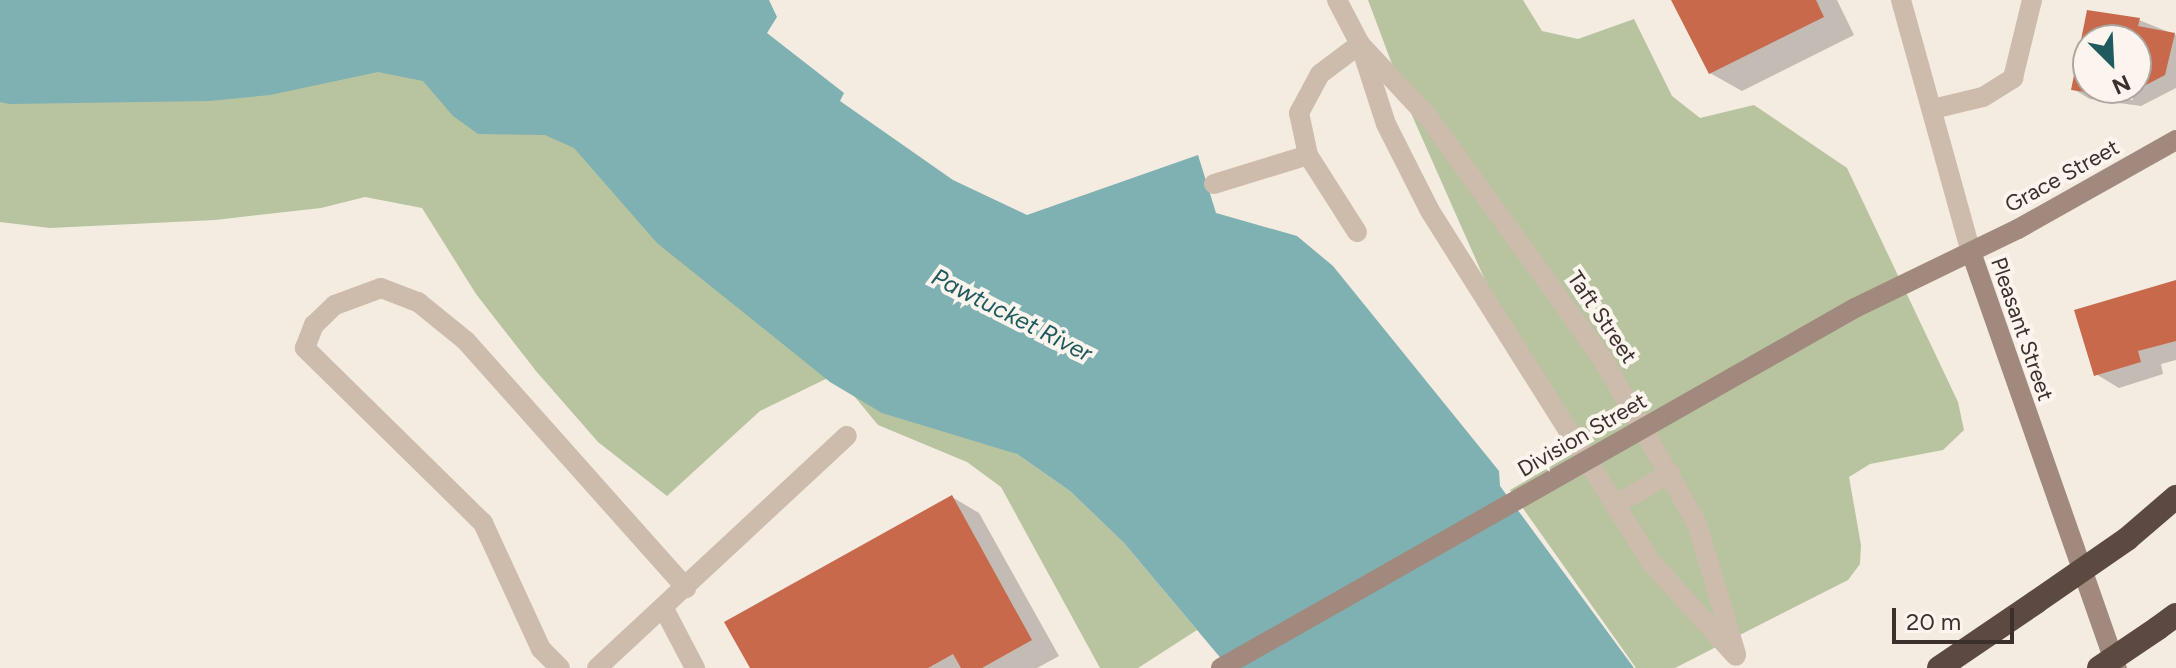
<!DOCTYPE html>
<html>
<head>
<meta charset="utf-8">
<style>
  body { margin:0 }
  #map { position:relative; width:2176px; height:668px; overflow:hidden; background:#f4ebe1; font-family:Figtree,sans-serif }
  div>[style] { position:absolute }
  .green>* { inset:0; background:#b8c4a0 }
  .water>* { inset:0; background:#7fb0b2 }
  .shadow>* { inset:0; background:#0003 }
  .building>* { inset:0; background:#c8694b }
  .service>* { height:20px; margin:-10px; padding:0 10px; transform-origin:10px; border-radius:10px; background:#cdbbac }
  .minor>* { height:20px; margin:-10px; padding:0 10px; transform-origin:10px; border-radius:10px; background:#cdbbac }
  .tertiary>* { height:20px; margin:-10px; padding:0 10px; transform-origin:10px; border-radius:10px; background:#cdbbac }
  .secondary>* { height:20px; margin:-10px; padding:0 10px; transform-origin:10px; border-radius:10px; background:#a18a7d }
  .motorway>* { height:24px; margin:-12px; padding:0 12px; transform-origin:12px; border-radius:12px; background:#5c4a42 }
  .secondary-bridge>* { height:20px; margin:-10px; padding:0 10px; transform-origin:10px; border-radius:10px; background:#a18a7d }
  .motorway-bridge>* { height:24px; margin:-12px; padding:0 12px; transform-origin:12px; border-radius:12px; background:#5c4a42 }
  span { translate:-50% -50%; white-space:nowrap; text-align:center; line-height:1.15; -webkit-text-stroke:8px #fbf5ee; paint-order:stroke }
  .street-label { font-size:22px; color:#3b302b }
  .water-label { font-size:24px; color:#1f5a5e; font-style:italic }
  .north { position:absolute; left:2072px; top:24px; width:80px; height:80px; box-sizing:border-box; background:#fbf5ee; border:2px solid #aea6a0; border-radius:50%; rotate:156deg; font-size:22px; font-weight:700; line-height:32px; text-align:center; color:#3b302b }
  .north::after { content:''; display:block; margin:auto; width:28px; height:36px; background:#1f5a5e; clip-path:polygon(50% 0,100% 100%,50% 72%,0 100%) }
  .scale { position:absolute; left:1892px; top:608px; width:122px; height:36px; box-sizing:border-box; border:4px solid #3b302b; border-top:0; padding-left:10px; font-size:24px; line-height:28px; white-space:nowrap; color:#3b302b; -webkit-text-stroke:6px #fbf5ee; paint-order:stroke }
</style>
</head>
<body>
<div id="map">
  <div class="green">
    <i style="clip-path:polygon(1368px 0,1523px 0,1542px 31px,1578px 39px,1634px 19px,1672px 96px,1700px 118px,1754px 105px,1847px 168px,1958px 402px,1964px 430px,1943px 450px,1870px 464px,1849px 477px,1861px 545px,1860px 564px,1848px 580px,1675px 668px,1636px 668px,1510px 490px,1563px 459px,1570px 447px,1531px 384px,1407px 104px)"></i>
    <i style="clip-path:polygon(0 54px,469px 66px,972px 437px,1017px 454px,1070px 491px,1124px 543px,1197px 630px,1138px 668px,1100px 668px,1001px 487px,967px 462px,878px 425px,836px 374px,760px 411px,667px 496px,598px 442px,536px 371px,476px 294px,422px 208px,365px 197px,321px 208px,215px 220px,50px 228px,0 222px)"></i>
  </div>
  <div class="water">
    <i style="clip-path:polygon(0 0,769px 0,777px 17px,767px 33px,844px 93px,840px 101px,953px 180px,1027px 215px,1198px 155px,1216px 213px,1297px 236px,1333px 266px,1499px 471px,1500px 486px,1634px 668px,1229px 668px,1124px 543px,1070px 491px,1017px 454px,882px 413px,830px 382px,657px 243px,574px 148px,545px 135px,478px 134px,453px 116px,423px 81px,378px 72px,270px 95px,209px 101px,9px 104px,0 102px)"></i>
  </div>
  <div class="shadow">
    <i style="clip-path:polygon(1674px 0,1837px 0,1854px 35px,1742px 91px,1710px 73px)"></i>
    <i style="clip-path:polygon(evenodd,2089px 12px,2139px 20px,2176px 35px,2176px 88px,2141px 106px,2090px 99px,2073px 89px,2089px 12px,2088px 40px,2136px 40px,2136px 88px,2088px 88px,2088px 40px,2089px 12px,2089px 90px,2133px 96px,2133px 100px,2089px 94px,2089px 90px)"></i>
    <i style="clip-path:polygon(2176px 282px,2176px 360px,2161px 364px,2163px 374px,2119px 388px,2096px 374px)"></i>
    <i style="clip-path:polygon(952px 497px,979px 513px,1059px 656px,1037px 668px,752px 668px)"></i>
  </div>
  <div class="building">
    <i style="clip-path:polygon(1671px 0,1816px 0,1824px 17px,1709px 74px)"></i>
    <i style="clip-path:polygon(evenodd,2087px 10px,2140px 18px,2138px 26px,2175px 33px,2165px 75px,2123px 97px,2071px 90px,2087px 10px,2088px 40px,2136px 40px,2136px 88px,2088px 88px,2088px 40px)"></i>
    <i style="clip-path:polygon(2176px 280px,2176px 341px,2138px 351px,2141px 362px,2094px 376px,2074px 310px)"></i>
    <i style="clip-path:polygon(952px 495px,1032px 640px,982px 668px,961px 668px,953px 654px,928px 668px,750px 668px,724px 622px)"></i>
  </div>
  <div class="service">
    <i style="left:1214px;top:184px;width:98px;rotate:-17.1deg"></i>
    <i style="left:1357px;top:232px;width:91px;rotate:-122.5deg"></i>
    <i style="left:1308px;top:155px;width:43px;rotate:-102.1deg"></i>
    <i style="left:1299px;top:113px;width:44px;rotate:-61.7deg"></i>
    <i style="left:1320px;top:74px;width:50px;rotate:-36.9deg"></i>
    <i style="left:664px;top:609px;width:67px;rotate:62.3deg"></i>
    <i style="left:560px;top:668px;width:27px;rotate:-135deg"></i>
    <i style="left:541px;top:649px;width:139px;rotate:-114.7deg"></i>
    <i style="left:483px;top:523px;width:250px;rotate:-135.5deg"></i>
    <i style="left:305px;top:348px;width:25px;rotate:-69deg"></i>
    <i style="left:314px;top:325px;width:29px;rotate:-44deg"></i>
    <i style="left:335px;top:305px;width:49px;rotate:-20.3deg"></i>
    <i style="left:381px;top:288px;width:40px;rotate:21deg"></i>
    <i style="left:418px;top:302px;width:62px;rotate:39.1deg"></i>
    <i style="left:466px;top:341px;width:331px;rotate:48.3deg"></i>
    <i style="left:597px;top:668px;width:341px;rotate:-42.9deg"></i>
  </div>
  <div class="minor">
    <i style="left:1933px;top:109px;width:51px;rotate:-13.5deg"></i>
    <i style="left:1983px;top:97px;width:36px;rotate:-32deg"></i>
    <i style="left:2013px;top:78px;width:80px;rotate:-76.3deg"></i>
  </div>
  <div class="tertiary">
    <i style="left:1337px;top:0;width:50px;rotate:62.4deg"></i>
    <i style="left:1360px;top:44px;width:84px;rotate:72deg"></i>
    <i style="left:1386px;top:124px;width:97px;rotate:63.2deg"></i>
    <i style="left:1430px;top:211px;width:416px;rotate:57.8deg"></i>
    <i style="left:1652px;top:563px;width:125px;rotate:47.9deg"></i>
    <i style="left:1901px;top:0;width:262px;rotate:74.5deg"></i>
    <i style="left:1360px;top:44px;width:101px;rotate:47deg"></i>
    <i style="left:1429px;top:118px;width:296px;rotate:54.2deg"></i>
    <i style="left:1602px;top:358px;width:191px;rotate:60.2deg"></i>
    <i style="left:1697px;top:524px;width:136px;rotate:73.3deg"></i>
    <i style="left:1615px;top:505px;width:64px;rotate:-30.2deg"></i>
  </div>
  <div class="secondary">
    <i style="left:1971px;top:252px;width:441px;rotate:70.7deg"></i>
    <i style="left:1855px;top:308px;width:181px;rotate:-25.9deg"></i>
    <i style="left:2018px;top:229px;width:181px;rotate:-29.4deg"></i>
  </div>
  <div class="motorway">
    <i style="left:2127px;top:539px;width:65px;rotate:-40.6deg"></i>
    <i style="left:2158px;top:628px;width:22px;rotate:-36deg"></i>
    <i style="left:1939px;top:668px;width:117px;rotate:-34.2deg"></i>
  </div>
  <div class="secondary-bridge">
    <i style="left:1221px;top:668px;width:729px;rotate:-29.59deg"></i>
  </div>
  <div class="motorway-bridge">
    <i style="left:2036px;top:602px;width:111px;rotate:-34.7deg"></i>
    <i style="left:2099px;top:668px;width:71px;rotate:-34.1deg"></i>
  </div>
  <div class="street-label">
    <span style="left:2062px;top:176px;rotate:-29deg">Grace Street</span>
    <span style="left:1602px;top:317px;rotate:56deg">Taft Street</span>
    <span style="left:2022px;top:329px;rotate:71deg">Pleasant Street</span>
    <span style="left:1582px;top:435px;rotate:-30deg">Division Street</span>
  </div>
  <div class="water-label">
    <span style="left:1012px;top:315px;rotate:27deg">Pawtucket River</span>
  </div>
  <div class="north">N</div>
  <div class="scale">20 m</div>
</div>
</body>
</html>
